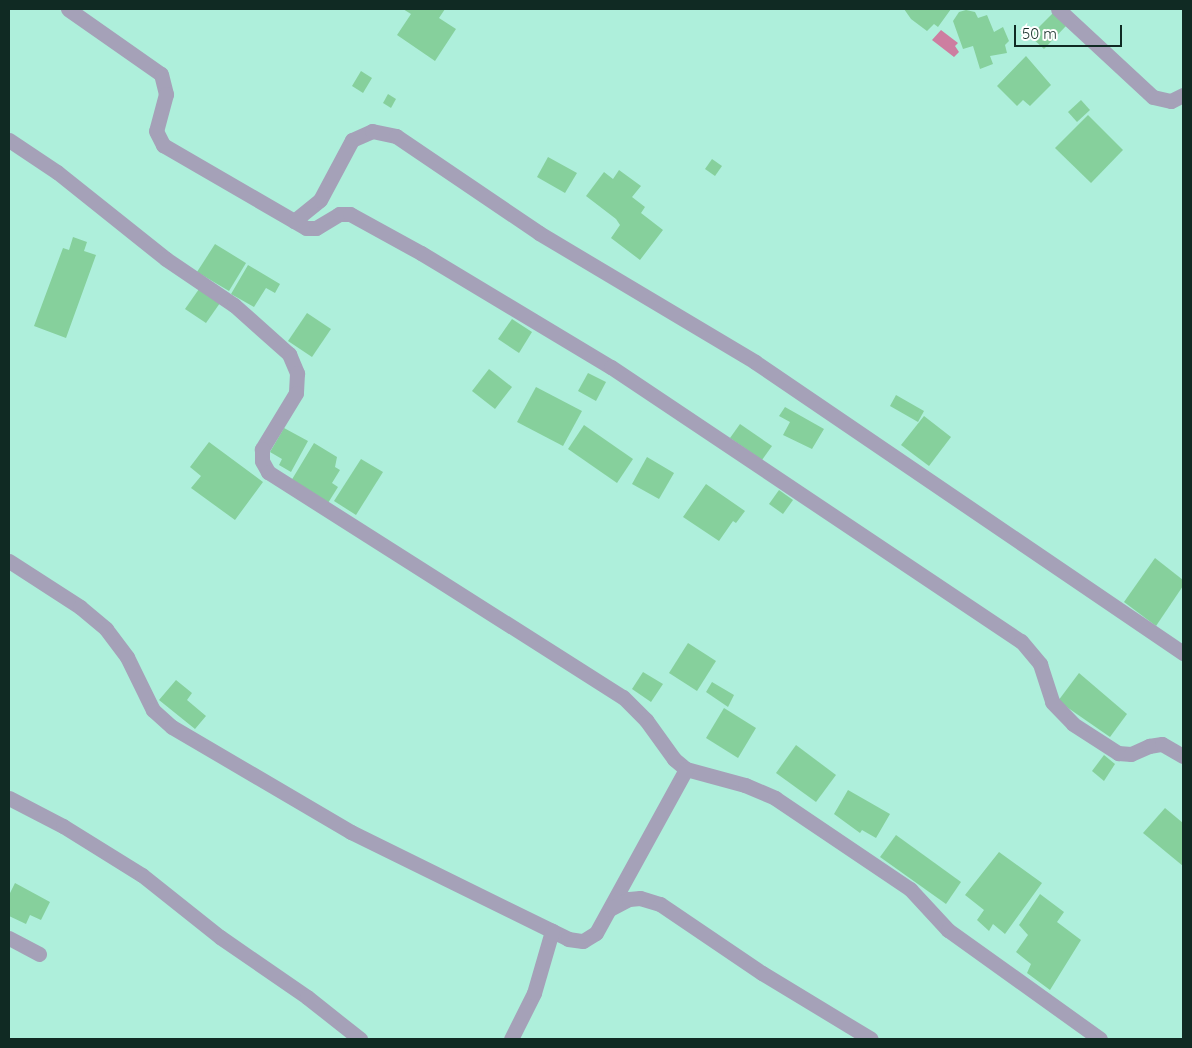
<!DOCTYPE html>
<html>
<head>
<meta charset="utf-8">
<style>
  body { margin:0 }
  #map { position:relative; width:1192px; height:1048px; overflow:hidden; background:#aeefdb; font-family:Quicksand,sans-serif }
  div>[style] { position:absolute }
  .water>* { inset:0; background:#cd7ea0 }
  .building>* { inset:0; background:#86d09c }
  .minor>* { height:15px; margin:-7.5px; padding:0 7.5px; transform-origin:7.5px; border-radius:7.5px; background:#a5a1b8 }
  span { translate:-50% -50%; white-space:nowrap; text-align:center; line-height:1.15; -webkit-text-stroke:5px #fff; paint-order:stroke }
  .frame { position:absolute; inset:0; border:10px solid #102a23; pointer-events:none }
  .scale { position:absolute; left:1014px; top:25px; width:108px; height:22px; box-sizing:border-box; border:2px solid #102a23; border-top:0; padding-left:6px; font-size:15px; line-height:18px; white-space:nowrap; color:#102a23; -webkit-text-stroke:4px #fff; paint-order:stroke }
</style>
</head>
<body>
<div id="map">
  <div class="water">
    <i style="clip-path:polygon(941px 30px,958px 43px,955px 46px,959px 52px,954px 57px,932px 40px)"></i>
  </div>
  <div class="building">
    <i style="clip-path:polygon(403px 9px,445px 9px,439px 18px,456px 29px,435px 61px,397px 35px,411px 14px)"></i>
    <i style="clip-path:polygon(904px 9px,951px 9px,938px 27px,934px 24px,927px 31px,911px 19px)"></i>
    <i style="clip-path:polygon(966px 10px,975px 12px,978px 18px,987px 15px,994px 32px,1003px 27px,1009px 41px,1005px 45px,1007px 53px,990px 56px,993px 64px,980px 69px,973px 46px,963px 49px,953px 21px,959px 12px)"></i>
    <i style="clip-path:polygon(1053px 13px,1066px 26px,1044px 49px,1030px 36px)"></i>
    <i style="clip-path:polygon(1026px 56px,1051px 85px,1030px 106px,1023px 100px,1017px 106px,997px 86px)"></i>
    <i style="clip-path:polygon(361px 71px,372px 78px,363px 93px,352px 86px)"></i>
    <i style="clip-path:polygon(388px 94px,396px 99px,391px 108px,383px 103px)"></i>
    <i style="clip-path:polygon(1081px 100px,1090px 110px,1077px 122px,1068px 112px)"></i>
    <i style="clip-path:polygon(1088px 115px,1123px 150px,1091px 183px,1055px 148px)"></i>
    <i style="clip-path:polygon(548px 157px,577px 173px,565px 193px,537px 177px)"></i>
    <i style="clip-path:polygon(712px 159px,722px 166px,715px 176px,705px 169px)"></i>
    <i style="clip-path:polygon(619px 170px,641px 186px,632px 197px,645px 207px,641px 213px,663px 230px,640px 260px,611px 238px,620px 225px,616px 219px,586px 196px,604px 172px,613px 179px)"></i>
    <i style="clip-path:polygon(73px 237px,87px 242px,84px 251px,96px 255px,66px 338px,34px 326px,63px 248px,69px 250px)"></i>
    <i style="clip-path:polygon(215px 244px,246px 263px,229px 291px,197px 272px)"></i>
    <i style="clip-path:polygon(248px 265px,280px 284px,275px 293px,266px 288px,254px 307px,231px 294px)"></i>
    <i style="clip-path:polygon(199px 289px,220px 303px,206px 323px,185px 309px)"></i>
    <i style="clip-path:polygon(307px 313px,331px 329px,312px 357px,288px 341px)"></i>
    <i style="clip-path:polygon(512px 319px,532px 332px,519px 353px,498px 339px)"></i>
    <i style="clip-path:polygon(489px 369px,512px 387px,495px 409px,472px 391px)"></i>
    <i style="clip-path:polygon(588px 373px,606px 382px,596px 401px,578px 391px)"></i>
    <i style="clip-path:polygon(536px 387px,582px 411px,563px 446px,517px 422px)"></i>
    <i style="clip-path:polygon(896px 395px,924px 411px,918px 422px,890px 406px)"></i>
    <i style="clip-path:polygon(785px 407px,824px 429px,812px 449px,783px 435px,790px 422px,779px 416px)"></i>
    <i style="clip-path:polygon(924px 416px,951px 437px,929px 466px,901px 445px)"></i>
    <i style="clip-path:polygon(740px 424px,772px 446px,762px 460px,730px 438px)"></i>
    <i style="clip-path:polygon(584px 425px,633px 459px,617px 483px,568px 449px)"></i>
    <i style="clip-path:polygon(284px 428px,308px 441px,291px 472px,279px 465px,282px 459px,270px 452px)"></i>
    <i style="clip-path:polygon(209px 442px,263px 482px,235px 520px,191px 488px,201px 476px,190px 467px)"></i>
    <i style="clip-path:polygon(314px 443px,337px 457px,335px 467px,340px 470px,332px 483px,338px 487px,328px 503px,291px 481px)"></i>
    <i style="clip-path:polygon(647px 457px,674px 473px,659px 499px,632px 484px)"></i>
    <i style="clip-path:polygon(361px 459px,383px 472px,356px 515px,334px 501px)"></i>
    <i style="clip-path:polygon(706px 484px,745px 511px,736px 523px,733px 521px,719px 541px,683px 517px)"></i>
    <i style="clip-path:polygon(779px 490px,793px 500px,783px 514px,769px 504px)"></i>
    <i style="clip-path:polygon(1155px 558px,1183px 580px,1183px 586px,1156px 626px,1124px 602px)"></i>
    <i style="clip-path:polygon(688px 643px,716px 661px,697px 691px,669px 673px)"></i>
    <i style="clip-path:polygon(643px 672px,663px 684px,651px 702px,632px 689px)"></i>
    <i style="clip-path:polygon(1079px 673px,1127px 714px,1110px 737px,1058px 701px)"></i>
    <i style="clip-path:polygon(176px 680px,192px 693px,187px 700px,206px 716px,195px 729px,159px 700px)"></i>
    <i style="clip-path:polygon(712px 682px,734px 695px,728px 707px,706px 692px)"></i>
    <i style="clip-path:polygon(724px 708px,756px 728px,738px 758px,706px 738px)"></i>
    <i style="clip-path:polygon(796px 745px,836px 775px,816px 802px,776px 773px)"></i>
    <i style="clip-path:polygon(1104px 755px,1115px 764px,1104px 781px,1092px 771px)"></i>
    <i style="clip-path:polygon(848px 790px,890px 814px,876px 838px,862px 830px,860px 833px,834px 814px)"></i>
    <i style="clip-path:polygon(1165px 808px,1183px 823px,1183px 866px,1143px 833px)"></i>
    <i style="clip-path:polygon(896px 835px,961px 882px,946px 904px,880px 857px)"></i>
    <i style="clip-path:polygon(999px 852px,1042px 883px,1005px 934px,993px 924px,989px 931px,977px 920px,984px 910px,965px 895px)"></i>
    <i style="clip-path:polygon(15px 883px,50px 902px,41px 920px,30px 915px,26px 924px,9px 916px,9px 895px)"></i>
    <i style="clip-path:polygon(1040px 894px,1064px 912px,1057px 922px,1081px 940px,1050px 990px,1027px 973px,1031px 964px,1016px 952px,1028px 935px,1019px 925px)"></i>
  </div>
  <div class="minor">
    <i style="left:68px;top:9px;width:113px;rotate:35deg"></i>
    <i style="left:161px;top:74px;width:21px;rotate:76deg"></i>
    <i style="left:166px;top:94px;width:38px;rotate:105deg"></i>
    <i style="left:156px;top:131px;width:16px;rotate:63deg"></i>
    <i style="left:163px;top:145px;width:165px;rotate:30.1deg"></i>
    <i style="left:306px;top:228px;width:10px"></i>
    <i style="left:316px;top:228px;width:27px;rotate:-31deg"></i>
    <i style="left:339px;top:214px;width:11px"></i>
    <i style="left:350px;top:214px;width:81px;rotate:28.8deg"></i>
    <i style="left:421px;top:253px;width:222px;rotate:31deg"></i>
    <i style="left:611px;top:367px;width:493px;rotate:33.8deg"></i>
    <i style="left:1021px;top:641px;width:30px;rotate:50deg"></i>
    <i style="left:1040px;top:664px;width:40px;rotate:72deg"></i>
    <i style="left:1052px;top:702px;width:30px;rotate:46deg"></i>
    <i style="left:1073px;top:724px;width:54px;rotate:32.8deg"></i>
    <i style="left:1118px;top:753px;width:13px;rotate:4deg"></i>
    <i style="left:1131px;top:754px;width:20px;rotate:-24deg"></i>
    <i style="left:1149px;top:746px;width:13px;rotate:-9deg"></i>
    <i style="left:1162px;top:744px;width:24px;rotate:30deg"></i>
    <i style="left:1058px;top:9px;width:129px;rotate:42.8deg"></i>
    <i style="left:1153px;top:97px;width:18px;rotate:13deg"></i>
    <i style="left:1171px;top:101px;width:13px;rotate:-27deg"></i>
    <i style="left:9px;top:140px;width:58px;rotate:33.7deg"></i>
    <i style="left:57px;top:172px;width:139px;rotate:38.6deg"></i>
    <i style="left:166px;top:259px;width:82px;rotate:34.1deg"></i>
    <i style="left:234px;top:305px;width:74px;rotate:41.7deg"></i>
    <i style="left:289px;top:354px;width:21px;rotate:67deg"></i>
    <i style="left:297px;top:373px;width:20px;rotate:93deg"></i>
    <i style="left:296px;top:393px;width:66px;rotate:121.3deg"></i>
    <i style="left:262px;top:449px;width:12px;rotate:90deg"></i>
    <i style="left:262px;top:461px;width:13px;rotate:61deg"></i>
    <i style="left:268px;top:472px;width:420px;rotate:32.4deg"></i>
    <i style="left:623px;top:697px;width:33px;rotate:45deg"></i>
    <i style="left:646px;top:720px;width:48px;rotate:54.3deg"></i>
    <i style="left:674px;top:759px;width:16px;rotate:40deg"></i>
    <i style="left:686px;top:769px;width:61px;rotate:15.2deg"></i>
    <i style="left:745px;top:785px;width:33px;rotate:23deg"></i>
    <i style="left:775px;top:798px;width:163px;rotate:34deg"></i>
    <i style="left:910px;top:889px;width:56px;rotate:47.2deg"></i>
    <i style="left:948px;top:930px;width:187px;rotate:35.6deg"></i>
    <i style="left:294px;top:221px;width:33px;rotate:-39deg"></i>
    <i style="left:320px;top:200px;width:68px;rotate:-61.9deg"></i>
    <i style="left:352px;top:140px;width:22px;rotate:-24deg"></i>
    <i style="left:372px;top:131px;width:25px;rotate:12deg"></i>
    <i style="left:396px;top:136px;width:173px;rotate:34.1deg"></i>
    <i style="left:539px;top:233px;width:252px;rotate:30.8deg"></i>
    <i style="left:755px;top:362px;width:518px;rotate:34.21deg"></i>
    <i style="left:9px;top:561px;width:85px;rotate:32.9deg"></i>
    <i style="left:80px;top:607px;width:34px;rotate:40deg"></i>
    <i style="left:106px;top:629px;width:35px;rotate:53deg"></i>
    <i style="left:127px;top:657px;width:59px;rotate:63.9deg"></i>
    <i style="left:153px;top:710px;width:25px;rotate:42deg"></i>
    <i style="left:172px;top:727px;width:208px;rotate:30.4deg"></i>
    <i style="left:351px;top:832px;width:242px;rotate:26.2deg"></i>
    <i style="left:568px;top:939px;width:15px;rotate:8deg"></i>
    <i style="left:583px;top:941px;width:15px;rotate:-32deg"></i>
    <i style="left:596px;top:933px;width:187px;rotate:-61.2deg"></i>
    <i style="left:9px;top:798px;width:61px;rotate:27.4deg"></i>
    <i style="left:63px;top:826px;width:93px;rotate:31.8deg"></i>
    <i style="left:142px;top:875px;width:100px;rotate:38.5deg"></i>
    <i style="left:220px;top:937px;width:106px;rotate:34.6deg"></i>
    <i style="left:307px;top:997px;width:68px;rotate:38.4deg"></i>
    <i style="left:610px;top:909px;width:21px;rotate:-28deg"></i>
    <i style="left:629px;top:899px;width:11px;rotate:-5deg"></i>
    <i style="left:640px;top:898px;width:21px;rotate:17deg"></i>
    <i style="left:660px;top:904px;width:123px;rotate:34.1deg"></i>
    <i style="left:762px;top:973px;width:127px;rotate:31.2deg"></i>
    <i style="left:9px;top:938px;width:34px;rotate:28deg"></i>
    <i style="left:511px;top:1039px;width:51px;rotate:-63.4deg"></i>
    <i style="left:534px;top:993px;width:65px;rotate:-73.8deg"></i>
  </div>
  <div class="frame"></div>
  <div class="scale">50 m</div>
</div>
</body>
</html>
